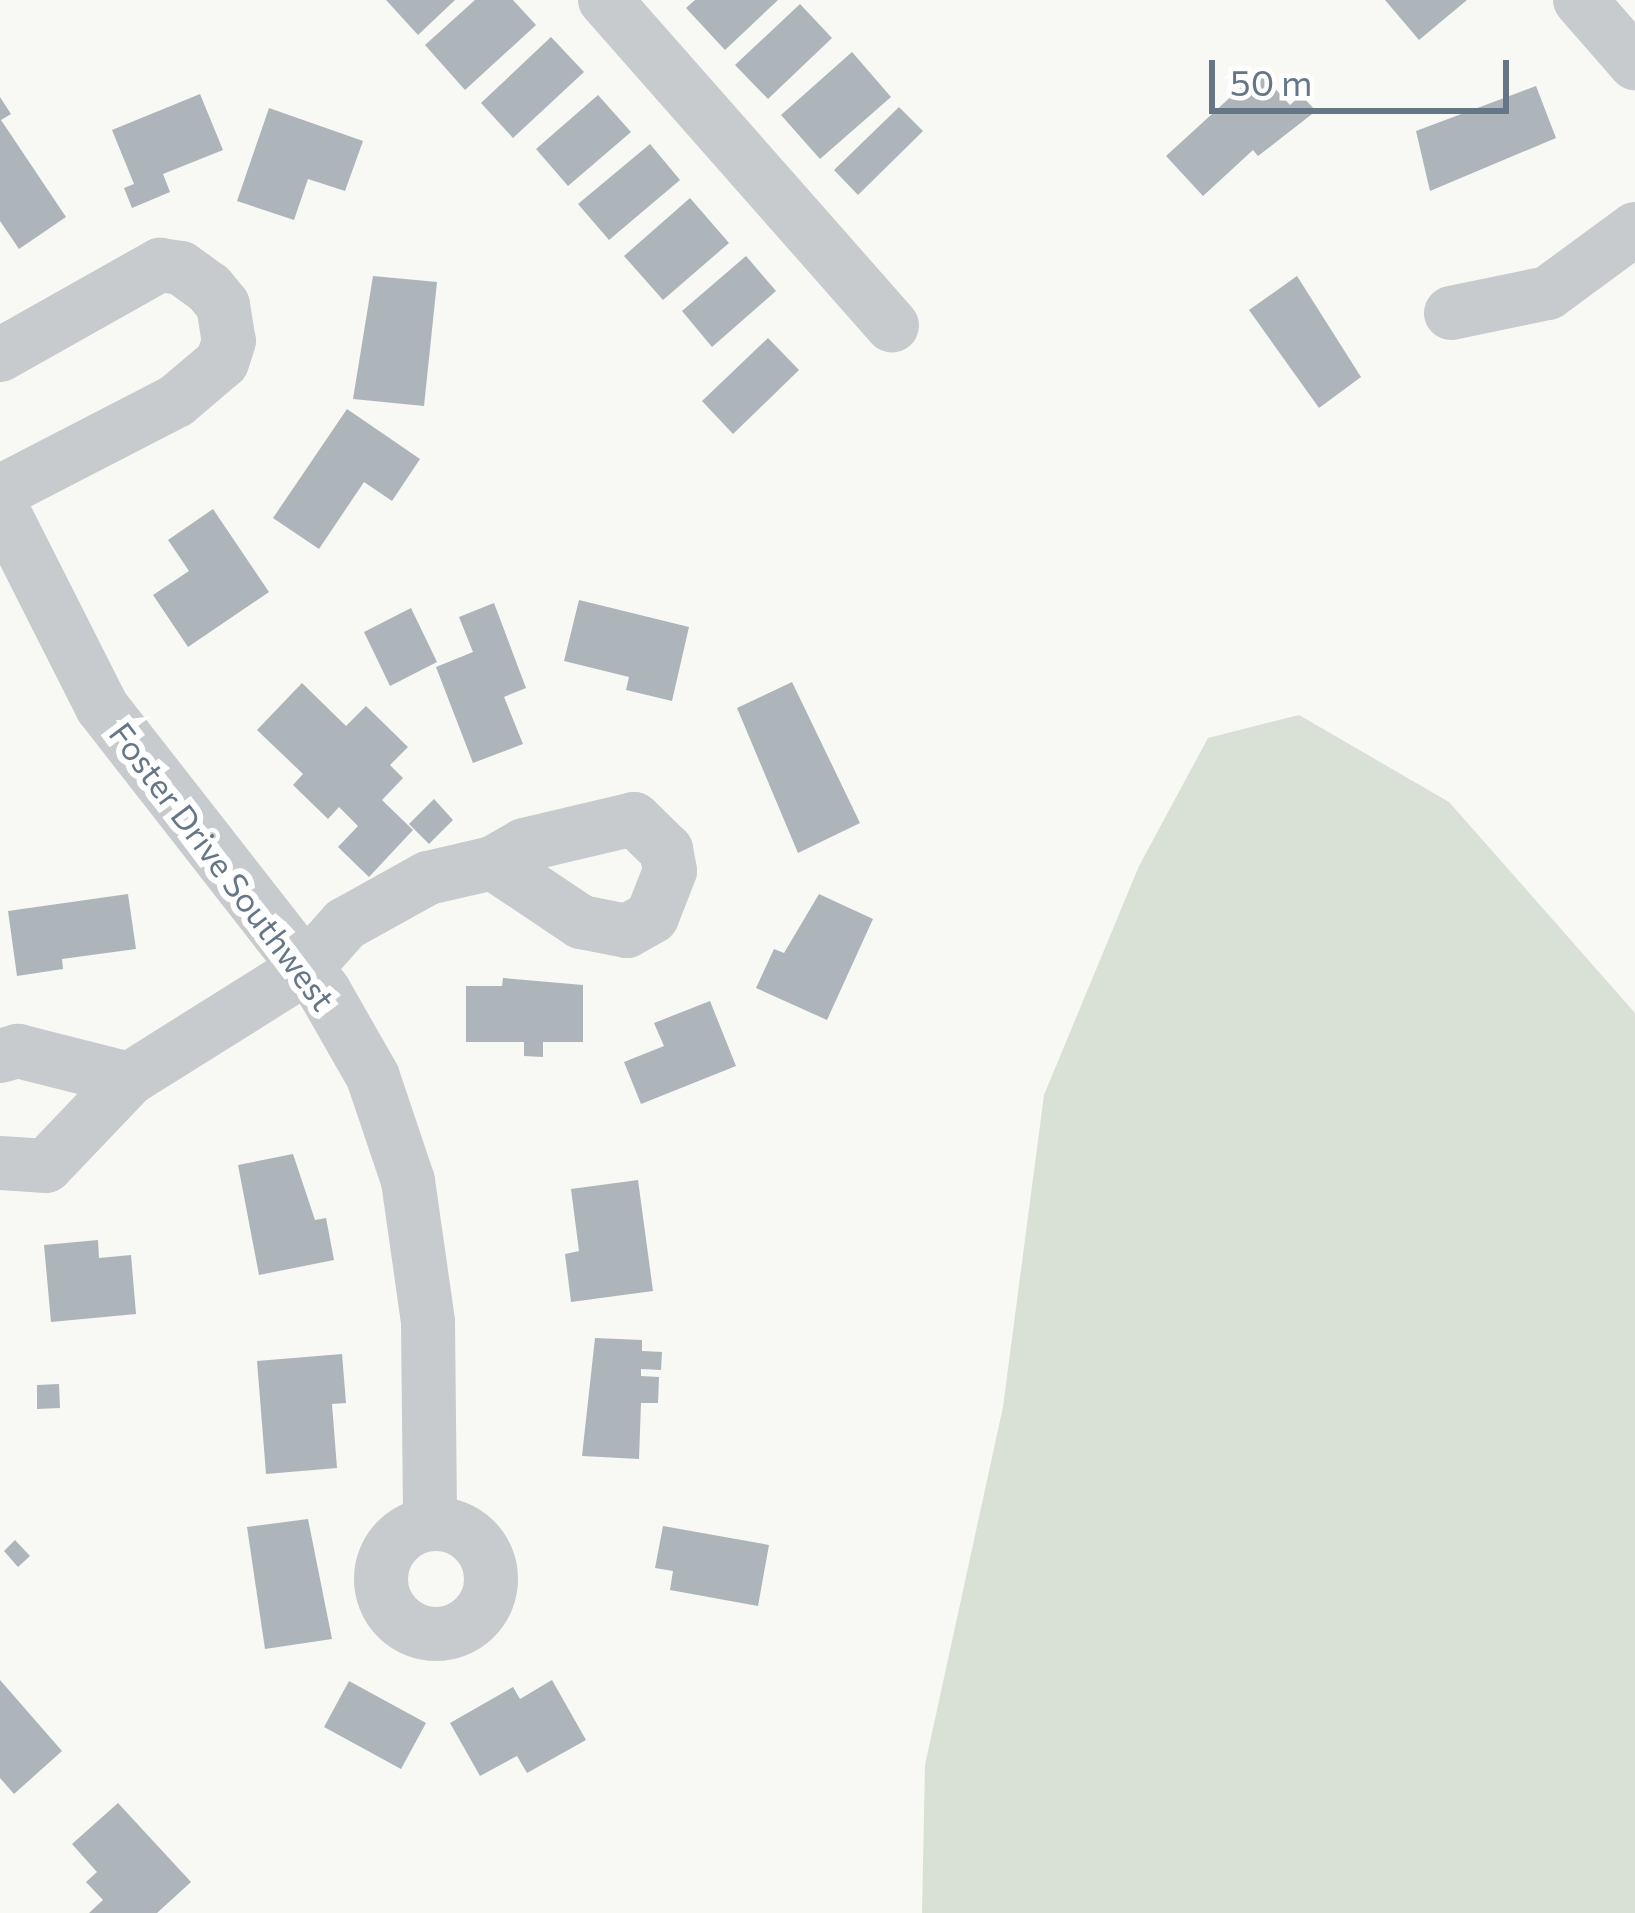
<!DOCTYPE html>
<html>
<head>
<meta charset="utf-8">
<style>
  body { margin:0 }
  #map { position:relative; width:1635px; height:1913px; overflow:hidden; background:#f8f8f4; font-family:Commissioner,sans-serif }
  div>[style] { position:absolute }
  .green>* { inset:0; background:#d9e0d5 }
  .building>* { inset:0; background:#adb5bb }
  .minor>* { height:54px; margin:-27px; padding:0 27px; transform-origin:27px; border-radius:27px; background:#c7cbce }
  .minor>.ring { margin:-27px; padding:0; box-sizing:content-box; background:none; border:54px solid #c7cbce; border-radius:50% }
  span { translate:-50% -50%; white-space:nowrap; text-align:center; line-height:1.15; -webkit-text-stroke:12px #fff; paint-order:stroke }
  .street-label { font-size:33px; color:#657787 }
  .scale { position:absolute; left:1209px; top:60px; width:300px; height:54px; box-sizing:border-box; border:6px solid #657787; border-top:0; padding-left:15px; font-size:36px; line-height:42px; white-space:nowrap; color:#657787; -webkit-text-stroke:9px #fff; paint-order:stroke }
</style>
</head>
<body>
<div id="map">
  <div class="green">
    <i style="clip-path:polygon(1299px 715px,1449px 802px,1635px 1013px,1635px 1913px,922px 1913px,925px 1765px,1003px 1407px,1044px 1095px,1139px 866px,1208px 738px)"></i>
  </div>
  <div class="building">
    <i style="clip-path:polygon(386px 0,455px 0,418px 35px)"></i>
    <i style="clip-path:polygon(475px 0,513px 0,536px 25px,465px 90px,425px 45px)"></i>
    <i style="clip-path:polygon(695px 0,778px 0,725px 50px,686px 8px)"></i>
    <i style="clip-path:polygon(1385px 0,1467px 0,1419px 40px)"></i>
    <i style="clip-path:polygon(800px 4px,832px 38px,768px 99px,735px 65px)"></i>
    <i style="clip-path:polygon(551px 37px,584px 72px,513px 138px,481px 103px)"></i>
    <i style="clip-path:polygon(852px 52px,891px 97px,820px 159px,781px 115px)"></i>
    <i style="clip-path:polygon(1259px 71px,1290px 105px,1301px 95px,1316px 111px,1258px 156px,1253px 150px,1203px 196px,1166px 156px)"></i>
    <i style="clip-path:polygon(1536px 86px,1556px 138px,1430px 191px,1416px 131px)"></i>
    <i style="clip-path:polygon(200px 94px,223px 150px,163px 174px,170px 192px,132px 208px,124px 188px,134px 184px,112px 130px)"></i>
    <i style="clip-path:polygon(598px 95px,631px 132px,568px 186px,536px 149px)"></i>
    <i style="clip-path:polygon(0 97px,11px 114px,1px 120px,66px 217px,19px 249px,0 221px)"></i>
    <i style="clip-path:polygon(899px 107px,923px 131px,858px 195px,834px 170px)"></i>
    <i style="clip-path:polygon(269px 108px,363px 141px,345px 191px,308px 179px,294px 220px,237px 201px)"></i>
    <i style="clip-path:polygon(650px 144px,680px 180px,609px 240px,578px 204px)"></i>
    <i style="clip-path:polygon(690px 198px,729px 243px,663px 300px,624px 256px)"></i>
    <i style="clip-path:polygon(746px 256px,776px 291px,712px 347px,682px 311px)"></i>
    <i style="clip-path:polygon(373px 276px,437px 282px,424px 406px,353px 399px)"></i>
    <i style="clip-path:polygon(1297px 276px,1361px 377px,1319px 408px,1249px 310px)"></i>
    <i style="clip-path:polygon(768px 338px,799px 370px,733px 434px,702px 401px)"></i>
    <i style="clip-path:polygon(347px 409px,420px 459px,392px 501px,364px 482px,319px 549px,273px 518px)"></i>
    <i style="clip-path:polygon(213px 509px,269px 592px,188px 647px,153px 595px,189px 571px,168px 540px)"></i>
    <i style="clip-path:polygon(579px 600px,689px 627px,672px 701px,626px 690px,629px 677px,564px 661px)"></i>
    <i style="clip-path:polygon(494px 603px,526px 688px,504px 697px,523px 744px,473px 763px,436px 667px,473px 652px,459px 617px)"></i>
    <i style="clip-path:polygon(411px 608px,437px 662px,390px 686px,364px 632px)"></i>
    <i style="clip-path:polygon(792px 682px,860px 823px,798px 853px,737px 708px)"></i>
    <i style="clip-path:polygon(302px 683px,346px 726px,366px 706px,408px 747px,390px 765px,403px 778px,382px 800px,413px 830px,369px 877px,338px 847px,358px 826px,339px 807px,328px 819px,293px 785px,303px 774px,257px 730px)"></i>
    <i style="clip-path:polygon(434px 799px,453px 820px,429px 844px,409px 824px)"></i>
    <i style="clip-path:polygon(128px 894px,136px 949px,62px 959px,63px 969px,17px 976px,8px 911px)"></i>
    <i style="clip-path:polygon(819px 894px,873px 919px,827px 1020px,756px 988px,774px 949px,784px 953px)"></i>
    <i style="clip-path:polygon(503px 978px,583px 985px,583px 1042px,543px 1042px,543px 1057px,524px 1056px,524px 1042px,466px 1042px,466px 986px,502px 986px)"></i>
    <i style="clip-path:polygon(710px 1001px,736px 1066px,641px 1104px,624px 1062px,664px 1046px,654px 1023px)"></i>
    <i style="clip-path:polygon(293px 1154px,315px 1220px,326px 1218px,334px 1260px,259px 1275px,238px 1165px)"></i>
    <i style="clip-path:polygon(638px 1180px,653px 1291px,571px 1302px,565px 1254px,579px 1251px,571px 1189px)"></i>
    <i style="clip-path:polygon(98px 1240px,99px 1258px,131px 1255px,136px 1314px,51px 1322px,44px 1245px)"></i>
    <i style="clip-path:polygon(595px 1338px,642px 1340px,642px 1351px,662px 1352px,661px 1370px,641px 1369px,641px 1376px,659px 1377px,658px 1403px,641px 1403px,639px 1459px,582px 1456px)"></i>
    <i style="clip-path:polygon(342px 1354px,346px 1403px,332px 1404px,337px 1468px,266px 1474px,257px 1361px)"></i>
    <i style="clip-path:polygon(59px 1384px,60px 1408px,37px 1409px,37px 1385px)"></i>
    <i style="clip-path:polygon(308px 1519px,332px 1639px,265px 1649px,247px 1527px)"></i>
    <i style="clip-path:polygon(663px 1526px,769px 1545px,758px 1606px,670px 1590px,673px 1571px,655px 1568px)"></i>
    <i style="clip-path:polygon(15px 1540px,30px 1556px,18px 1567px,4px 1551px)"></i>
    <i style="clip-path:polygon(0 1680px,62px 1751px,14px 1794px,0 1778px)"></i>
    <i style="clip-path:polygon(552px 1680px,586px 1740px,527px 1773px,517px 1756px,480px 1776px,450px 1723px,513px 1687px,520px 1699px)"></i>
    <i style="clip-path:polygon(349px 1681px,426px 1723px,401px 1769px,324px 1727px)"></i>
    <i style="clip-path:polygon(118px 1803px,191px 1882px,157px 1913px,89px 1913px,103px 1900px,86px 1882px,97px 1872px,72px 1844px)"></i>
  </div>
  <div class="minor">
    <i style="left:605px;top:0;width:434px;rotate:48.6deg"></i>
    <i style="left:1580px;top:0;width:84px;rotate:48.9deg"></i>
    <i style="left:1451px;top:313px;width:99px;rotate:-11.7deg"></i>
    <i style="left:1548px;top:293px;width:108px;rotate:-36.3deg"></i>
    <i style="left:0;top:355px;width:184px;rotate:-29.4deg"></i>
    <i style="left:160px;top:265px;width:21px;rotate:8deg"></i>
    <i style="left:181px;top:268px;width:34px;rotate:36deg"></i>
    <i style="left:209px;top:288px;width:22px;rotate:51deg"></i>
    <i style="left:223px;top:305px;width:36px;rotate:81deg"></i>
    <i style="left:229px;top:341px;width:22px;rotate:108deg"></i>
    <i style="left:222px;top:362px;width:60px;rotate:139.7deg"></i>
    <i style="left:176px;top:401px;width:198px;rotate:152.7deg"></i>
    <i style="left:0;top:505px;width:226px;rotate:63.2deg"></i>
    <i style="left:102px;top:707px;width:360px;rotate:52deg"></i>
    <i style="left:324px;top:991px;width:99px;rotate:60.3deg"></i>
    <i style="left:373px;top:1077px;width:110px;rotate:71.4deg"></i>
    <i style="left:408px;top:1181px;width:142px;rotate:81.9deg"></i>
    <i style="left:428px;top:1322px;width:202px;rotate:89.4deg"></i>
    <i style="left:634px;top:819px;width:45px;rotate:44.1deg"></i>
    <i style="left:666px;top:850px;width:21px;rotate:79deg"></i>
    <i style="left:670px;top:871px;width:49px;rotate:111.4deg"></i>
    <i style="left:652px;top:917px;width:29px;rotate:151deg"></i>
    <i style="left:627px;top:931px;width:47px;rotate:-168.9deg"></i>
    <i style="left:581px;top:922px;width:106px;rotate:-146.2deg"></i>
    <i style="left:493px;top:863px;width:36px;rotate:-30deg"></i>
    <i style="left:524px;top:845px;width:113px;rotate:-13.3deg"></i>
    <i style="left:0;top:1056px;width:19px;rotate:-16deg"></i>
    <i style="left:18px;top:1051px;width:114px;rotate:14.2deg"></i>
    <i style="left:129px;top:1079px;width:120px;rotate:133.7deg"></i>
    <i style="left:46px;top:1166px;width:46px;rotate:-176.3deg"></i>
    <i style="left:129px;top:1079px;width:209px;rotate:-32.1deg"></i>
    <i style="left:306px;top:968px;width:59px;rotate:-48.4deg"></i>
    <i style="left:345px;top:924px;width:95px;rotate:-29deg"></i>
    <i style="left:428px;top:878px;width:67px;rotate:-13deg"></i>
    <i class="ring" style="left:381px;top:1524px;width:56px;height:56px"></i>
  </div>
  <div class="street-label">
    <span style="left:223px;top:866px;rotate:53deg">Foster Drive Southwest</span>
  </div>
  <div class="scale">50 m</div>
</div>
</body>
</html>
